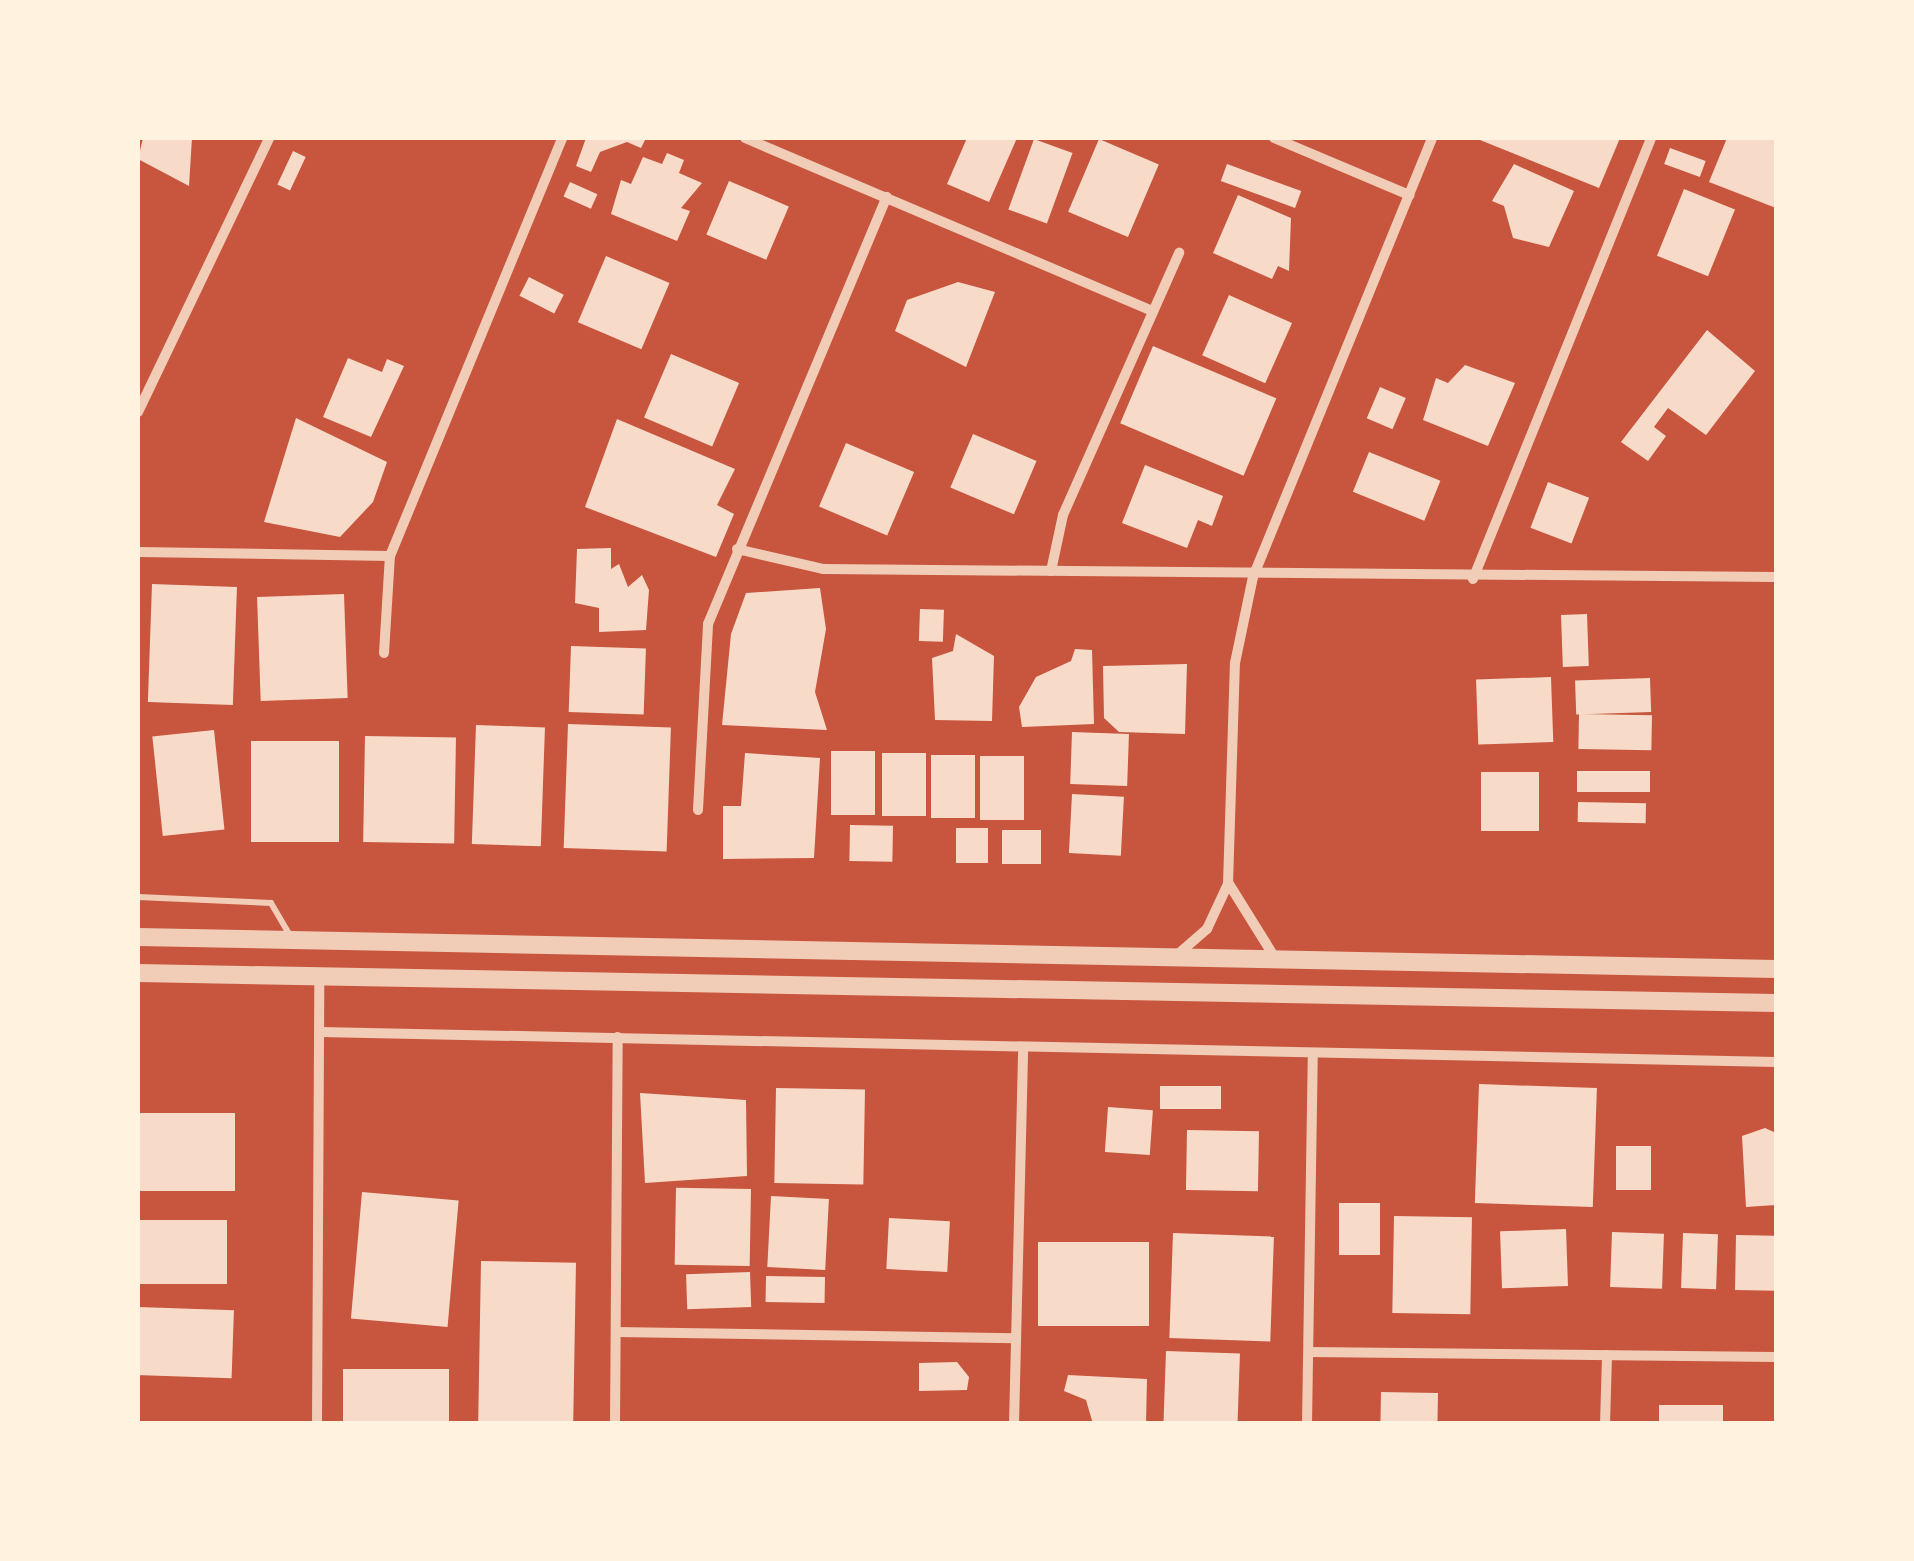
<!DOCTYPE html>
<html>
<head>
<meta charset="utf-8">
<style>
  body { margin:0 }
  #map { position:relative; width:1914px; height:1561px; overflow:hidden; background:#c8553d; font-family:"Titillium Web",sans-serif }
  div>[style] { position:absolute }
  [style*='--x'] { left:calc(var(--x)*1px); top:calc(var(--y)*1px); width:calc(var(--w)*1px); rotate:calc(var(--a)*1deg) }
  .building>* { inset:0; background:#f7dbc8; transform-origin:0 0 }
  .service>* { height:6px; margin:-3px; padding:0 3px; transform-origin:3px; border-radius:3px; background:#f1ccb7 }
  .minor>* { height:10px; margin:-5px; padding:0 5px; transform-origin:5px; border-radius:5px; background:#f1ccb7 }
  .tertiary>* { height:18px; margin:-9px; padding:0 9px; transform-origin:9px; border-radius:9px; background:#f1ccb7 }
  span { translate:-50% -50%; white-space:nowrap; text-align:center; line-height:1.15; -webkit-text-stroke:9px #fff3e0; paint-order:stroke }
  .frame { position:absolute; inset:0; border:140px solid #fff3e0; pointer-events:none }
</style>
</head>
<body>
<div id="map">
  <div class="building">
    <div style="clip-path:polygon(143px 138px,192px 138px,189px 186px,138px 159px)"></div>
    <div style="clip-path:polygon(586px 138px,646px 138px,641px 148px,627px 142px,600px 152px,591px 172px,576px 166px)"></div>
    <div style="clip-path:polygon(967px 138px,1017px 138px,989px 202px,947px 184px)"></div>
    <div style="clip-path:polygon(1475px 138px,1620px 138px,1599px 188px)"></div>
    <div style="clip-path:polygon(1727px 138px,1776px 138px,1776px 208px,1709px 182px)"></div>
    <div style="left:1034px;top:139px;width:41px;height:75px;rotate:20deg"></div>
    <div style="left:1099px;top:139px;width:65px;height:79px;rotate:23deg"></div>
    <div style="left:1670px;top:148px;width:38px;height:17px;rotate:20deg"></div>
    <div style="left:293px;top:151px;width:14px;height:37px;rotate:25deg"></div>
    <div style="clip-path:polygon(667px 153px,684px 160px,679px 173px,702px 183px,681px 208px,690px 211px,677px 241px,611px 214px,621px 180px,631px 184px,643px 157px,662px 164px)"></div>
    <div style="left:1227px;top:164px;width:79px;height:18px;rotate:20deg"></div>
    <div style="clip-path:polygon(1514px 164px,1574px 191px,1549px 247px,1513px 238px,1504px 206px,1492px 201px)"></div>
    <div style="left:729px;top:181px;width:65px;height:58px;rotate:23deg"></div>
    <div style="left:570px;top:182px;width:30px;height:16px;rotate:24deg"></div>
    <div style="left:1684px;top:189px;width:55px;height:72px;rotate:22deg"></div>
    <div style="clip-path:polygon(1238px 195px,1291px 218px,1289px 271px,1278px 266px,1272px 279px,1213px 253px)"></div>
    <div style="left:606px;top:256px;width:69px;height:72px;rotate:23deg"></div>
    <div style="left:529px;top:277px;width:39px;height:21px;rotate:27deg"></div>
    <div style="clip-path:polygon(958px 282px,995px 292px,966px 367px,895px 331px,907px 300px)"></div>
    <div style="left:1229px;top:295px;width:69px;height:66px;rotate:24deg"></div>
    <div style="clip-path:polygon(1707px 330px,1755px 371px,1706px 435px,1668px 408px,1654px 427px,1666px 436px,1648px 461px,1621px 442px)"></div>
    <div style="left:1153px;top:346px;width:134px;height:84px;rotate:23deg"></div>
    <div style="left:671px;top:354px;width:74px;height:69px;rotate:23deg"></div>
    <div style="clip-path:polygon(348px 358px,382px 372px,387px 359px,404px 366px,371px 437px,323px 417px)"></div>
    <div style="clip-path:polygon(1465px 365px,1515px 383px,1488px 446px,1423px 420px,1436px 378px,1448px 383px)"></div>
    <div style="left:1380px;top:387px;width:28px;height:34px;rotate:23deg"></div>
    <div style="clip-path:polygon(296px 418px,387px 462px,373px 502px,340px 537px,264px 522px)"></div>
    <div style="clip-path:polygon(617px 419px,735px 469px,717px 505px,734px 514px,716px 557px,585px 507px)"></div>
    <div style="left:973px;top:434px;width:69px;height:58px;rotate:23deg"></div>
    <div style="left:846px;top:443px;width:74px;height:69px;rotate:23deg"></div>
    <div style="left:1369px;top:452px;width:77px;height:43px;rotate:22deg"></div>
    <div style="clip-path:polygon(1145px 465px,1223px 496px,1212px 526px,1198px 520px,1187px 548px,1122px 523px)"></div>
    <div style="left:1548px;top:482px;width:44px;height:49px;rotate:21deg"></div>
    <div style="clip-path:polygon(611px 548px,611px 569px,619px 564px,628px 587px,642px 575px,649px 590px,646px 630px,599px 632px,599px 608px,575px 603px,577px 549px)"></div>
    <div style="left:152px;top:584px;width:85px;height:118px;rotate:2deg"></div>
    <div style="clip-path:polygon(820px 588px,826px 629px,815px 692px,827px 730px,722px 725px,731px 634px,746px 593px)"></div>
    <div style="left:344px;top:594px;width:104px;height:87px;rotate:88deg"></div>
    <div style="left:920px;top:609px;width:24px;height:32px;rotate:2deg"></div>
    <div style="left:1587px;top:614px;width:52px;height:26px;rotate:88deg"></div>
    <div style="clip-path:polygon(956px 634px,994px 656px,992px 721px,935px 720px,932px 658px,953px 651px)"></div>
    <div style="left:571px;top:646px;width:75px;height:66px;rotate:2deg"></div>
    <div style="clip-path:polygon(1075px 649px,1092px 650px,1094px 724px,1022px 727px,1019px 707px,1036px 677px,1071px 661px)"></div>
    <div style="clip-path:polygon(1187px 664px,1185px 734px,1119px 732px,1104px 718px,1103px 666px)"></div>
    <div style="left:1551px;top:677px;width:65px;height:75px;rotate:88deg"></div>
    <div style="left:1650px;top:678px;width:34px;height:75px;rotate:88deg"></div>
    <div style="left:1579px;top:714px;width:73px;height:35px;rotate:1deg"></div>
    <div style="left:568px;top:724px;width:103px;height:124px;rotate:2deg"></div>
    <div style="left:476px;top:725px;width:69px;height:119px;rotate:2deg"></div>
    <div style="left:214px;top:730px;width:100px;height:62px;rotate:84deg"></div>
    <div style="left:1072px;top:732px;width:57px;height:52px;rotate:2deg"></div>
    <div style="left:365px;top:736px;width:91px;height:106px;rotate:1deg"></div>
    <div style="left:339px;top:741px;width:101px;height:88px;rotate:90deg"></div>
    <div style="left:831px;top:751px;width:44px;height:64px"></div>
    <div style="clip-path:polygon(745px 753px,820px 758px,814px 858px,723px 859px,723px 806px,741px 806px)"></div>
    <div style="left:926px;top:753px;width:63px;height:44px;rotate:90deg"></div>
    <div style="left:931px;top:755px;width:44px;height:63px"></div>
    <div style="left:980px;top:756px;width:44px;height:64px"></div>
    <div style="left:1650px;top:771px;width:21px;height:73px;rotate:90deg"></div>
    <div style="left:1481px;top:772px;width:58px;height:59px"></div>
    <div style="left:1072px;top:794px;width:52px;height:59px;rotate:3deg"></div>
    <div style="left:1578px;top:802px;width:68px;height:20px;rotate:1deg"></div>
    <div style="left:850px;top:825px;width:43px;height:36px;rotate:1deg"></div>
    <div style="left:956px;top:828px;width:32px;height:35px"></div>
    <div style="left:1002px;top:830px;width:39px;height:34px"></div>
    <div style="left:1479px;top:1084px;width:118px;height:119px;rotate:2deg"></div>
    <div style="left:1221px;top:1086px;width:23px;height:61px;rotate:90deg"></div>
    <div style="left:776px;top:1088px;width:89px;height:95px;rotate:1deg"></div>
    <div style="clip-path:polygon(640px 1093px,746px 1100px,747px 1176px,645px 1183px)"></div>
    <div style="left:1108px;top:1107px;width:45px;height:45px;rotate:4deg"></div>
    <div style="left:235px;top:1113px;width:78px;height:97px;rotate:90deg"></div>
    <div style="clip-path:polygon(1765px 1128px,1776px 1133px,1776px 1205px,1746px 1207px,1742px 1136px)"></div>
    <div style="left:1187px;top:1130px;width:72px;height:60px;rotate:1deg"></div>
    <div style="left:1651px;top:1146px;width:44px;height:35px;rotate:90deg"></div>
    <div style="left:751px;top:1189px;width:77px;height:75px;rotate:91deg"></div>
    <div style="left:362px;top:1192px;width:97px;height:127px;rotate:5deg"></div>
    <div style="left:771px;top:1196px;width:58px;height:71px;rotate:3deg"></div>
    <div style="left:1339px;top:1203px;width:41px;height:52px"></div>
    <div style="left:1394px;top:1216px;width:78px;height:97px;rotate:1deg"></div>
    <div style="left:889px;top:1218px;width:61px;height:51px;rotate:3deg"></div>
    <div style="left:227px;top:1220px;width:64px;height:89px;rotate:90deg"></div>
    <div style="left:1566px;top:1229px;width:57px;height:66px;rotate:88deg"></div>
    <div style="left:1612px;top:1232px;width:52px;height:55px;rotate:2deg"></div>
    <div style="left:1173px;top:1233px;width:101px;height:105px;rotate:2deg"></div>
    <div style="left:1683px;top:1233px;width:35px;height:55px;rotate:2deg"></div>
    <div style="left:1736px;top:1235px;width:40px;height:55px;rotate:1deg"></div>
    <div style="left:1038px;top:1242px;width:111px;height:84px"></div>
    <div style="left:481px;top:1261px;width:95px;height:163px;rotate:1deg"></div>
    <div style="left:750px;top:1272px;width:35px;height:64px;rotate:88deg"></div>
    <div style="left:766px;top:1276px;width:59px;height:26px;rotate:1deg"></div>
    <div style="left:138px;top:1307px;width:96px;height:68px;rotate:2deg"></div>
    <div style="left:1166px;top:1351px;width:74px;height:73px;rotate:2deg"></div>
    <div style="clip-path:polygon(957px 1362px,969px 1377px,967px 1390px,919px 1391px,919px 1363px)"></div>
    <div style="left:343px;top:1369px;width:106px;height:55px"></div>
    <div style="clip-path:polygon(1068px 1375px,1147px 1379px,1146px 1424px,1093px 1424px,1086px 1400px,1064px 1391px)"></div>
    <div style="left:1381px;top:1392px;width:57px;height:32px;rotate:1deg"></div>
    <div style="left:1723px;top:1405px;width:19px;height:64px;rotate:90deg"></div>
  </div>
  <div class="service">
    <div style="--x:138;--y:897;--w:133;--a:2.6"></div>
    <div style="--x:271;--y:903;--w:42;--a:59.7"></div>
  </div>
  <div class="minor">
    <div style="--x:745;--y:138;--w:441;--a:23"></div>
    <div style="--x:1274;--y:138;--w:147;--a:22.9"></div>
    <div style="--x:138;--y:412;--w:304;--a:-64.4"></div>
    <div style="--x:737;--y:549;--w:88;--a:13.1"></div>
    <div style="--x:823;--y:569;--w:953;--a:0.48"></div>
    <div style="--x:138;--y:552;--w:252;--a:0.9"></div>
    <div style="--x:1051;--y:571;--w:57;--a:-77.9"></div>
    <div style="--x:1063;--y:515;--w:287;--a:-66.1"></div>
    <div style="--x:1473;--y:579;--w:476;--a:-68"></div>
    <div style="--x:384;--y:653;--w:97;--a:-86.5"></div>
    <div style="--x:390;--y:556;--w:452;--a:-67.6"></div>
    <div style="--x:698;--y:810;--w:186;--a:-86.9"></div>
    <div style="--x:708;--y:624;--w:463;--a:-67.3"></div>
    <div style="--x:1229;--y:884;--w:87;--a:58.1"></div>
    <div style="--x:1177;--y:955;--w:40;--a:-41"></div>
    <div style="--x:1207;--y:929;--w:50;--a:-65"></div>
    <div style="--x:1228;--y:884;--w:221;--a:-88.2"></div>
    <div style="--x:1235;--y:663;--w:88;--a:-78.2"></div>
    <div style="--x:1253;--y:577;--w:474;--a:-67.8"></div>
    <div style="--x:320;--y:1032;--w:1456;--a:1.18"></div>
    <div style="--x:616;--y:1332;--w:399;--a:0.9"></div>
    <div style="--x:1309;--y:1352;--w:467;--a:0.6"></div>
    <div style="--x:317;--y:1424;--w:448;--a:-89.7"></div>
    <div style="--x:615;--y:1424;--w:387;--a:-89.6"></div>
    <div style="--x:1014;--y:1424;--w:376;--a:-88.6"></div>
    <div style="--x:1307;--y:1424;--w:371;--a:-89.1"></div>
    <div style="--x:1605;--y:1424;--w:69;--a:-88.3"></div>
  </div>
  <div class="tertiary">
    <div style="--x:138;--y:937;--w:1638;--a:1.12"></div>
    <div style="--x:138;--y:973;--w:1638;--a:1.05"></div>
  </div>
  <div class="frame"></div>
</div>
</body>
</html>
